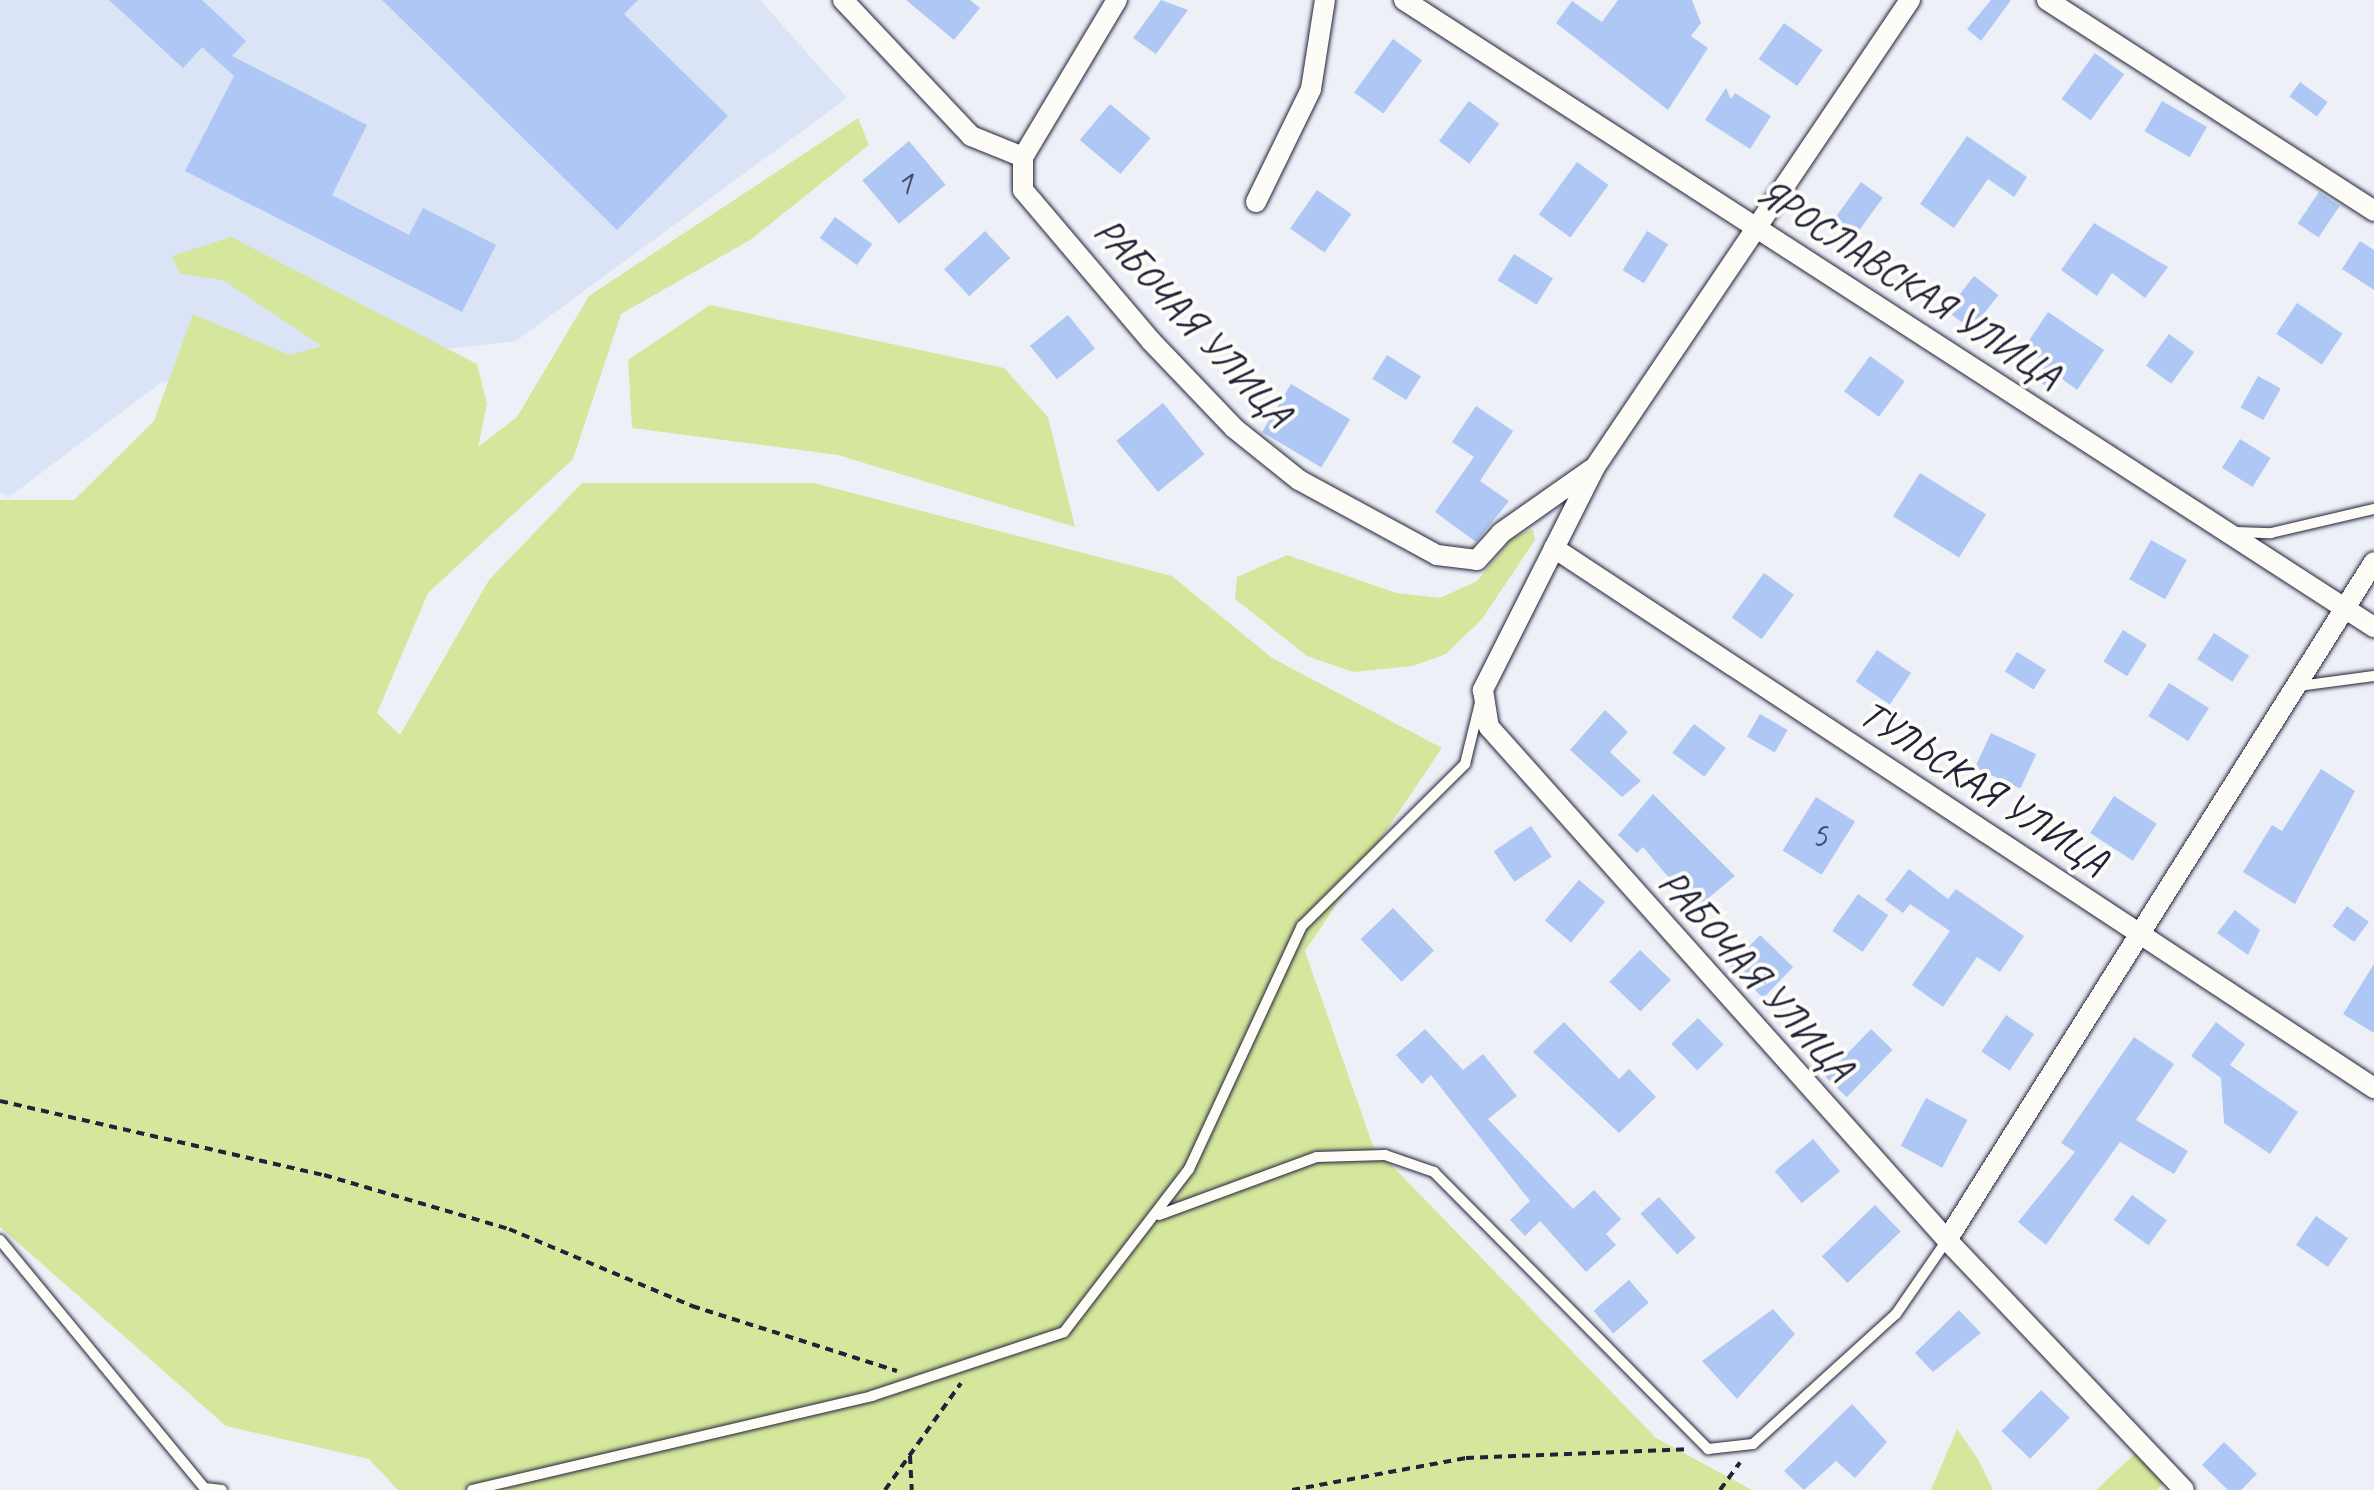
<!DOCTYPE html>
<html>
<head>
<meta charset="utf-8">
<style>
  body { margin:0 }
  #map { position:relative; width:2374px; height:1490px; overflow:hidden; background:#edf1f7; font-family:Caveat,sans-serif }
  div>[style] { position:absolute }
  [style*='--x'] { left:calc(var(--x)*1px); top:calc(var(--y)*1px); width:calc(var(--w)*1px); rotate:calc(var(--a)*1deg) }
  .built>* { inset:0; background:#dae4f6 }
  .green>* { inset:0; background:#d4e79c }
  .building>* { inset:0; background:#aec7f5; transform-origin:0 0 }
  .path>* { height:4px; margin-top:-2px; transform-origin:0; background:repeating-linear-gradient(90deg,#22223b 0 8px,transparent 0 14px) }
  .roads { filter:drop-shadow(0 0 2px #22223b) drop-shadow(0 0 2px #22223b) }
  .service>* { height:10px; margin:-5px; padding:0 5px; transform-origin:5px; border-radius:5px; background:#fdfcf7 }
  .minor>* { height:20px; margin:-10px; padding:0 10px; transform-origin:10px; border-radius:10px; background:#fdfcf7 }
  span { translate:-50% -50%; white-space:nowrap; text-align:center; line-height:1.15; -webkit-text-stroke:8px #fdfcf7; paint-order:stroke }
  .number-label { font-size:36px; color:#454b6a }
  .number-label span { -webkit-text-stroke-width:0 }
  .street-label { font-size:40px; color:#22223b }
</style>
</head>
<body>
<div id="map">
  <div class="built">
    <div style="clip-path:polygon(0 0,760px 0,847px 98px,516px 341px,162px 382px,8px 498px,0 492px)"></div>
  </div>
  <div class="green">
    <div style="clip-path:polygon(858px 118px,869px 145px,750px 240px,621px 314px,573px 459px,428px 593px,377px 713px,400px 735px,489px 580px,582px 483px,814px 483px,1172px 576px,1272px 658px,1442px 748px,1305px 951px,1373px 1146px,1656px 1438px,1752px 1490px,398px 1490px,369px 1459px,226px 1426px,0 1227px,0 500px,74px 500px,154px 421px,193px 314px,290px 355px,322px 346px,223px 280px,180px 274px,172px 256px,231px 237px,477px 364px,487px 404px,478px 447px,517px 417px,589px 296px)"></div>
    <div style="clip-path:polygon(710px 305px,1004px 368px,1048px 417px,1075px 527px,838px 455px,632px 428px,628px 360px)"></div>
    <div style="clip-path:polygon(1533px 529px,1535px 540px,1482px 619px,1446px 654px,1413px 666px,1353px 672px,1307px 656px,1235px 599px,1237px 577px,1287px 555px,1396px 593px,1440px 598px,1477px 581px,1512px 538px)"></div>
    <div style="clip-path:polygon(1957px 1429px,1978px 1459px,1993px 1490px,1931px 1490px)"></div>
    <div style="clip-path:polygon(2143px 1446px,2172px 1472px,2157px 1490px,2096px 1490px)"></div>
  </div>
  <div class="building">
    <div style="clip-path:polygon(109px 0,202px 0,246px 41px,232px 56px,367px 125px,332px 195px,409px 235px,423px 208px,496px 245px,462px 312px,185px 171px,234px 76px,202px 47px,183px 68px)"></div>
    <div style="clip-path:polygon(382px 0,638px 0,624px 14px,728px 116px,617px 230px)"></div>
    <div style="clip-path:polygon(906px 0,970px 0,980px 8px,954px 40px)"></div>
    <div style="clip-path:polygon(1161px 0,1188px 10px,1156px 54px,1133px 38px)"></div>
    <div style="clip-path:polygon(1618px 0,1692px 0,1701px 23px,1691px 36px,1708px 48px,1668px 110px,1556px 23px,1572px 1px,1602px 22px)"></div>
    <div style="clip-path:polygon(1991px 0,2011px 0,1981px 41px,1967px 29px)"></div>
    <div style="left:1784px;top:23px;width:47px;height:44px;rotate:35deg"></div>
    <div style="left:1393px;top:39px;width:36px;height:66px;rotate:36deg"></div>
    <div style="left:2095px;top:53px;width:36px;height:57px;rotate:36deg"></div>
    <div style="left:2300px;top:82px;width:34px;height:18px;rotate:36deg"></div>
    <div style="clip-path:polygon(1726px 88px,1731px 99px,1735px 93px,1771px 116px,1750px 149px,1705px 120px)"></div>
    <div style="left:1469px;top:101px;width:38px;height:50px;rotate:37deg"></div>
    <div style="left:2162px;top:101px;width:52px;height:35px;rotate:30deg"></div>
    <div style="left:1110px;top:104px;width:53px;height:47px;rotate:40deg"></div>
    <div style="clip-path:polygon(1967px 136px,2027px 177px,2014px 197px,1988px 179px,1954px 228px,1920px 204px)"></div>
    <div style="left:909px;top:141px;width:57px;height:61px;rotate:50deg"></div>
    <div style="left:1577px;top:162px;width:39px;height:65px;rotate:36deg"></div>
    <div style="left:1861px;top:182px;width:27px;height:45px;rotate:36deg"></div>
    <div style="left:1317px;top:190px;width:42px;height:47px;rotate:35deg"></div>
    <div style="left:2319px;top:192px;width:25px;height:38px;rotate:34deg"></div>
    <div style="left:835px;top:217px;width:46px;height:26px;rotate:36deg"></div>
    <div style="clip-path:polygon(2094px 223px,2168px 267px,2145px 298px,2112px 273px,2097px 296px,2061px 270px)"></div>
    <div style="left:985px;top:231px;width:37px;height:56px;rotate:47deg"></div>
    <div style="left:1647px;top:231px;width:25px;height:46px;rotate:32deg"></div>
    <div style="clip-path:polygon(2360px 241px,2374px 250px,2374px 290px,2342px 269px)"></div>
    <div style="left:1514px;top:254px;width:46px;height:31px;rotate:32deg"></div>
    <div style="left:1974px;top:276px;width:31px;height:44px;rotate:38deg"></div>
    <div style="left:2297px;top:303px;width:55px;height:37px;rotate:34deg"></div>
    <div style="clip-path:polygon(2048px 312px,2104px 350px,2077px 390px,2061px 378px,2053px 391px,2031px 376px,2041px 360px,2024px 348px)"></div>
    <div style="left:1068px;top:315px;width:43px;height:49px;rotate:51deg"></div>
    <div style="left:2169px;top:334px;width:31px;height:39px;rotate:36deg"></div>
    <div style="left:1387px;top:355px;width:40px;height:28px;rotate:32deg"></div>
    <div style="left:1870px;top:356px;width:43px;height:44px;rotate:36deg"></div>
    <div style="left:2258px;top:376px;width:26px;height:36px;rotate:29deg"></div>
    <div style="left:1291px;top:384px;width:69px;height:56px;rotate:31deg"></div>
    <div style="left:1163px;top:403px;width:66px;height:60px;rotate:51deg"></div>
    <div style="clip-path:polygon(1476px 406px,1513px 431px,1480px 481px,1509px 501px,1476px 542px,1435px 512px,1474px 457px,1452px 442px)"></div>
    <div style="left:2240px;top:439px;width:36px;height:34px;rotate:32deg"></div>
    <div style="left:1920px;top:473px;width:78px;height:51px;rotate:32deg"></div>
    <div style="left:2151px;top:540px;width:41px;height:45px;rotate:29deg"></div>
    <div style="left:1764px;top:573px;width:37px;height:55px;rotate:36deg"></div>
    <div style="left:2123px;top:630px;width:28px;height:37px;rotate:32deg"></div>
    <div style="left:2214px;top:633px;width:42px;height:31px;rotate:33deg"></div>
    <div style="left:1877px;top:650px;width:41px;height:38px;rotate:34deg"></div>
    <div style="left:2017px;top:652px;width:34px;height:23px;rotate:32deg"></div>
    <div style="left:2169px;top:683px;width:47px;height:39px;rotate:32deg"></div>
    <div style="clip-path:polygon(1605px 710px,1628px 732px,1610px 752px,1641px 781px,1622px 797px,1570px 750px)"></div>
    <div style="left:1760px;top:714px;width:32px;height:26px;rotate:30deg"></div>
    <div style="left:1694px;top:724px;width:40px;height:36px;rotate:37deg"></div>
    <div style="left:1991px;top:733px;width:50px;height:38px;rotate:25deg"></div>
    <div style="clip-path:polygon(2321px 769px,2355px 791px,2295px 904px,2243px 872px,2272px 825px,2282px 831px)"></div>
    <div style="clip-path:polygon(1653px 794px,1735px 876px,1695px 909px,1643px 847px,1637px 853px,1618px 835px)"></div>
    <div style="left:2114px;top:796px;width:51px;height:44px;rotate:33deg"></div>
    <div style="left:1816px;top:797px;width:46px;height:63px;rotate:32deg"></div>
    <div style="left:1531px;top:826px;width:37px;height:45px;rotate:56deg"></div>
    <div style="clip-path:polygon(1909px 869px,1948px 899px,1956px 889px,2024px 936px,2000px 972px,1977px 957px,1943px 1007px,1912px 985px,1950px 931px,1910px 904px,1903px 913px,1885px 900px)"></div>
    <div style="left:1579px;top:880px;width:34px;height:53px;rotate:40deg"></div>
    <div style="left:1858px;top:894px;width:37px;height:45px;rotate:35deg"></div>
    <div style="left:2347px;top:906px;width:27px;height:25px;rotate:36deg"></div>
    <div style="left:1393px;top:908px;width:59px;height:45px;rotate:46deg"></div>
    <div style="clip-path:polygon(2235px 910px,2260px 930px,2248px 955px,2217px 933px)"></div>
    <div style="left:1760px;top:935px;width:46px;height:43px;rotate:44deg"></div>
    <div style="left:1640px;top:950px;width:43px;height:44px;rotate:44deg"></div>
    <div style="clip-path:polygon(2374px 964px,2374px 1033px,2343px 1014px)"></div>
    <div style="left:2006px;top:1015px;width:34px;height:44px;rotate:34deg"></div>
    <div style="left:1698px;top:1018px;width:37px;height:37px;rotate:46deg"></div>
    <div style="clip-path:polygon(1564px 1022px,1619px 1079px,1629px 1069px,1656px 1097px,1619px 1133px,1533px 1052px)"></div>
    <div style="clip-path:polygon(2216px 1022px,2245px 1044px,2230px 1065px,2298px 1112px,2270px 1154px,2224px 1123px,2221px 1078px,2191px 1056px)"></div>
    <div style="clip-path:polygon(1425px 1029px,1463px 1070px,1483px 1054px,1517px 1096px,1488px 1119px,1573px 1209px,1594px 1190px,1621px 1219px,1606px 1234px,1616px 1245px,1586px 1272px,1540px 1221px,1525px 1236px,1510px 1220px,1530px 1201px,1431px 1075px,1422px 1084px,1396px 1055px)"></div>
    <div style="left:1871px;top:1029px;width:30px;height:66px;rotate:44deg"></div>
    <div style="clip-path:polygon(2134px 1037px,2174px 1064px,2136px 1120px,2188px 1151px,2174px 1174px,2120px 1142px,2046px 1245px,2018px 1222px,2075px 1152px,2061px 1143px)"></div>
    <div style="left:1926px;top:1098px;width:47px;height:54px;rotate:28deg"></div>
    <div style="left:1813px;top:1139px;width:42px;height:50px;rotate:50deg"></div>
    <div style="left:2132px;top:1195px;width:43px;height:31px;rotate:36deg"></div>
    <div style="left:1659px;top:1197px;width:55px;height:25px;rotate:48deg"></div>
    <div style="left:1875px;top:1205px;width:37px;height:74px;rotate:46deg"></div>
    <div style="left:2316px;top:1216px;width:39px;height:35px;rotate:35deg"></div>
    <div style="left:1629px;top:1280px;width:30px;height:47px;rotate:49deg"></div>
    <div style="clip-path:polygon(1773px 1309px,1795px 1334px,1737px 1399px,1702px 1361px)"></div>
    <div style="clip-path:polygon(1959px 1310px,1981px 1333px,1933px 1372px,1915px 1353px)"></div>
    <div style="left:2041px;top:1390px;width:40px;height:57px;rotate:44deg"></div>
    <div style="clip-path:polygon(1852px 1404px,1887px 1442px,1855px 1478px,1836px 1461px,1804px 1490px,1784px 1471px)"></div>
    <div style="clip-path:polygon(2224px 1442px,2257px 1474px,2241px 1490px,2228px 1490px,2202px 1465px)"></div>
  </div>
  <div class="path">
    <div style="--x:0;--y:1101;--w:332;--a:12.9"></div>
    <div style="--x:324;--y:1175;--w:193;--a:16.3"></div>
    <div style="--x:509;--y:1229;--w:199;--a:22.8"></div>
    <div style="--x:692;--y:1306;--w:215;--a:17.6"></div>
    <div style="--x:910;--y:1456;--w:34;--a:87"></div>
    <div style="--x:885;--y:1490;--w:131;--a:-54.6"></div>
    <div style="--x:1292;--y:1490;--w:177;--a:-10.4"></div>
    <div style="--x:1466;--y:1458;--w:221;--a:-2.3"></div>
    <div style="--x:1720;--y:1490;--w:34;--a:-54"></div>
  </div>
  <div class="roads">
    <div class="service">
      <div style="--x:2236;--y:532;--w:35;--a:2"></div>
      <div style="--x:2271;--y:533;--w:106;--a:-13.1"></div>
      <div style="--x:2299;--y:686;--w:76;--a:-7.6"></div>
      <div style="--x:1159;--y:1215;--w:168;--a:-20.2"></div>
      <div style="--x:1317;--y:1157;--w:68;--a:-1.7"></div>
      <div style="--x:1385;--y:1155;--w:52;--a:19.1"></div>
      <div style="--x:1434;--y:1172;--w:390;--a:45.3"></div>
      <div style="--x:1708;--y:1449;--w:45;--a:-6.3"></div>
      <div style="--x:1753;--y:1444;--w:193;--a:-42.3"></div>
      <div style="--x:1896;--y:1314;--w:90;--a:-55.4"></div>
      <div style="--x:0;--y:1240;--w:324;--a:50.5"></div>
      <div style="--x:205;--y:1488;--w:17;--a:7"></div>
      <div style="--x:472;--y:1490;--w:411;--a:-13.2"></div>
      <div style="--x:872;--y:1396;--w:202;--a:-18.4"></div>
      <div style="--x:1064;--y:1332;--w:205;--a:-52.5"></div>
      <div style="--x:1189;--y:1169;--w:268;--a:-65.1"></div>
      <div style="--x:1302;--y:926;--w:230;--a:-44.8"></div>
      <div style="--x:1465;--y:764;--w:63;--a:-76.2"></div>
    </div>
    <div class="minor">
      <div style="--x:843;--y:0;--w:187;--a:46.7"></div>
      <div style="--x:971;--y:136;--w:56;--a:22"></div>
      <div style="--x:1023;--y:157;--w:33;--a:90"></div>
      <div style="--x:1023;--y:190;--w:198;--a:49.7"></div>
      <div style="--x:1151;--y:341;--w:120;--a:46.3"></div>
      <div style="--x:1234;--y:428;--w:83;--a:38.7"></div>
      <div style="--x:1299;--y:480;--w:157;--a:28.5"></div>
      <div style="--x:1437;--y:555;--w:40;--a:7.1"></div>
      <div style="--x:1477;--y:560;--w:36;--a:-48"></div>
      <div style="--x:1501;--y:533;--w:111;--a:-35.1"></div>
      <div style="--x:1404;--y:0;--w:1155;--a:32.88"></div>
      <div style="--x:1910;--y:0;--w:563;--a:124"></div>
      <div style="--x:1595;--y:467;--w:250;--a:116.7"></div>
      <div style="--x:1483;--y:690;--w:37;--a:81"></div>
      <div style="--x:1489;--y:727;--w:688;--a:48.24"></div>
      <div style="--x:1947;--y:1240;--w:344;--a:46.5"></div>
      <div style="--x:2047;--y:0;--w:389;--a:32.8"></div>
      <div style="--x:1023;--y:157;--w:183;--a:-59.1"></div>
      <div style="--x:1256;--y:202;--w:126;--a:-64"></div>
      <div style="--x:1311;--y:89;--w:90;--a:-81.1"></div>
      <div style="--x:1554;--y:548;--w:982;--a:33.37"></div>
      <div style="--x:1947;--y:1240;--w:801;--a:-57.8"></div>
    </div>
  </div>
  <div class="number-label">
    <span style="left:904px;top:183px">1</span>
    <span style="left:1819px;top:836px">5</span>
  </div>
  <div class="street-label">
    <span style="left:1909px;top:283px;rotate:33deg">ЯРОСЛАВСКАЯ УЛИЦА</span>
    <span style="left:1193px;top:322px;rotate:47deg">РАБОЧАЯ УЛИЦА</span>
    <span style="left:1984px;top:787px;rotate:33deg">ТУЛЬСКАЯ УЛИЦА</span>
    <span style="left:1756px;top:975px;rotate:48deg">РАБОЧАЯ УЛИЦА</span>
  </div>
</div>
</body>
</html>
